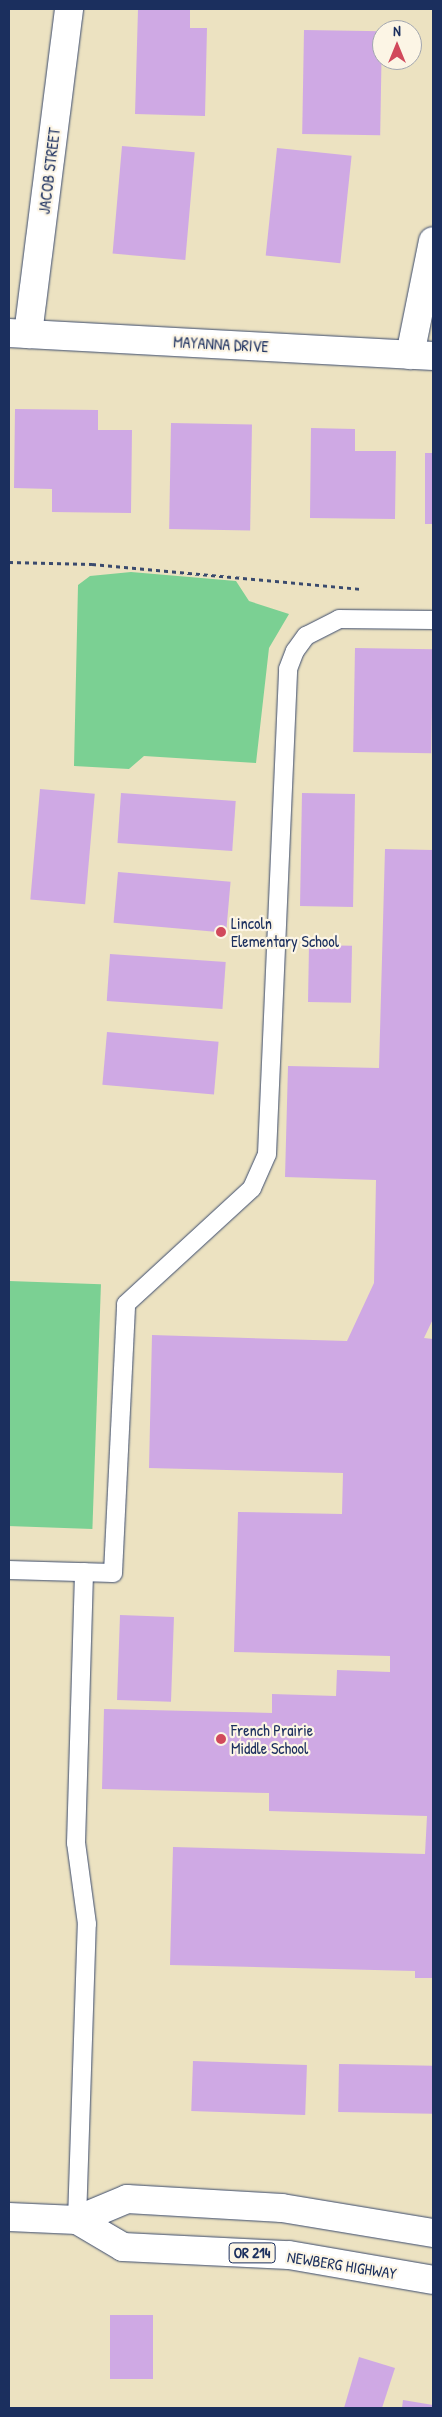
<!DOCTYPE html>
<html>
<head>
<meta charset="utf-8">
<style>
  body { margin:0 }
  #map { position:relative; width:442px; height:2417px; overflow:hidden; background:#ece2c1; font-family:"Patrick Hand",sans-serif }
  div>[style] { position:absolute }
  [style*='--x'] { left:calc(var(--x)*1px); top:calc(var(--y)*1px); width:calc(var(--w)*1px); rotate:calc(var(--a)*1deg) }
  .green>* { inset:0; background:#7bd093; transform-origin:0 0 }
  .building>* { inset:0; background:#cfa9e4; transform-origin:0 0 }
  .path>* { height:3px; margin-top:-1.5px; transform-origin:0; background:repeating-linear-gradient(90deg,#3a4a6d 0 4px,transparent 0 8px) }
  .roads { filter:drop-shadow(0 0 1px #3a4a6d) drop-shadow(0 0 1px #3a4a6d) }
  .service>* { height:18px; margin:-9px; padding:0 9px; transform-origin:9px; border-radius:9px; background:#fff }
  .minor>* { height:28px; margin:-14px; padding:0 14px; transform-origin:14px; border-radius:14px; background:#fff }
  .primary>* { height:28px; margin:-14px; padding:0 14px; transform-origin:14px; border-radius:14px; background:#fff }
  .dots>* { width:14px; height:14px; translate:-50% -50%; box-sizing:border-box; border:2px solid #fcf5e5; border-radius:50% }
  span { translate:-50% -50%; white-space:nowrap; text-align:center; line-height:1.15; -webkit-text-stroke:4.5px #fcf5e5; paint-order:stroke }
  .shield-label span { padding:1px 4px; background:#fcf5e5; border:1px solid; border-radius:4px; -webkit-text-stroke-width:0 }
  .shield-label { font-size:15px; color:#1b2f5e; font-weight:700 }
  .street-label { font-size:16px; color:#1b2f5e }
  .poi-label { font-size:16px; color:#1b2f5e }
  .left { translate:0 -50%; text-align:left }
  .frame { position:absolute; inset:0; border:10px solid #1b2f5e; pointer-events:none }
  .north { position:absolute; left:372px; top:20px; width:50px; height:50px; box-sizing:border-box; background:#fcf5e5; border:1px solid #a2a6af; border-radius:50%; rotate:0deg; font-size:14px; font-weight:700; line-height:20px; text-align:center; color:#1b2f5e }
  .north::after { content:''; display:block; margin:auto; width:18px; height:22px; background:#d1495b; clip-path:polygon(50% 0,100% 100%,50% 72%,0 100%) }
</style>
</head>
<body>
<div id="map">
  <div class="green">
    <div style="clip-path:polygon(131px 572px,236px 581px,249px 601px,289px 614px,269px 648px,256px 763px,144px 756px,129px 769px,74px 766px,78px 585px,90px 576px)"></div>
    <div style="left:9px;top:1281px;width:92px;height:245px;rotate:2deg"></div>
  </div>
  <div class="building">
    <div style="clip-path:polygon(138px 9px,190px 9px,190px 28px,207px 28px,205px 116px,135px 114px)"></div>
    <div style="left:304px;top:30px;width:78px;height:104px;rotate:1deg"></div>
    <div style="left:122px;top:146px;width:73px;height:108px;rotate:5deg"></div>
    <div style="left:277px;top:148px;width:75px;height:108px;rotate:6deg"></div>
    <div style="clip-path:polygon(15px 409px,98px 410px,98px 430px,132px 430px,131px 513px,52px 512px,52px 489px,14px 488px)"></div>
    <div style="left:171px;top:423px;width:81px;height:106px;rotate:1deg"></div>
    <div style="clip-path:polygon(311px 428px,355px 429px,355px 451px,396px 451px,395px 519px,310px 518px)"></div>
    <div style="left:425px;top:453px;width:8px;height:71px"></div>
    <div style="left:355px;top:648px;width:78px;height:104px;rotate:1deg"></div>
    <div style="left:40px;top:789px;width:55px;height:111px;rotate:5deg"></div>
    <div style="left:121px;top:793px;width:115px;height:50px;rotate:4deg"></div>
    <div style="left:302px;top:793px;width:53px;height:113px;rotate:1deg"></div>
    <div style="clip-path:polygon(385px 849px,433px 850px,433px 1319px,424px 1338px,433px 1339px,433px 1978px,415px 1978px,415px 1971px,170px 1965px,173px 1847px,425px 1854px,427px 1816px,269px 1811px,269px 1793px,102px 1789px,104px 1709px,272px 1713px,272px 1694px,336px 1696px,337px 1670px,390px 1672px,390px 1656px,234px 1652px,238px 1512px,342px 1514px,343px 1473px,149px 1468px,152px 1335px,347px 1341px,374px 1283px,376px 1180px,285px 1177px,288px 1066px,379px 1068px)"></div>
    <div style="left:118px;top:872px;width:113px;height:51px;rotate:5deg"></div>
    <div style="left:309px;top:945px;width:43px;height:57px;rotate:1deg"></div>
    <div style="left:110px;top:954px;width:116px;height:47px;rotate:4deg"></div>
    <div style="left:107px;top:1032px;width:112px;height:53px;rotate:5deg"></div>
    <div style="left:120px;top:1615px;width:54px;height:85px;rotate:2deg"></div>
    <div style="left:193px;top:2061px;width:114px;height:50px;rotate:2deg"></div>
    <div style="left:339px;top:2064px;width:94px;height:48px;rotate:1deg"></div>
    <div style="left:110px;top:2315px;width:43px;height:64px"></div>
    <div style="clip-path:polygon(359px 2357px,395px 2368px,382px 2408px,344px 2408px)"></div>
    <div style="clip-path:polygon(403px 2400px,433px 2405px,433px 2408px,402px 2408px)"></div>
  </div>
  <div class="path">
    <div style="--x:9;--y:562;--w:83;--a:1.4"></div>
    <div style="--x:92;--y:564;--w:272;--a:5.3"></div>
  </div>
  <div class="roads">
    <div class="service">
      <div style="--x:9;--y:1570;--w:104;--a:1.7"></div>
      <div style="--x:113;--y:1573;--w:269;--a:-87.2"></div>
      <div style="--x:126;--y:1304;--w:171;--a:-42.6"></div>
      <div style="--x:252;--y:1188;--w:37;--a:-66"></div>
      <div style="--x:267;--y:1154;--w:485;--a:-87.5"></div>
      <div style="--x:288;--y:669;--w:19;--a:-69"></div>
      <div style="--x:295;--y:651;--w:19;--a:-54"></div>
      <div style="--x:306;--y:636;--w:37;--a:-27"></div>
      <div style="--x:339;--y:619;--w:94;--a:0.6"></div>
      <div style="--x:77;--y:2220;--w:296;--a:-88.1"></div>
      <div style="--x:87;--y:1924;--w:82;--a:-97.7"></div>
      <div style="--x:76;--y:1843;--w:271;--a:-88.3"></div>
    </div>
    <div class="minor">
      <div style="--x:9;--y:333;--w:425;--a:3.1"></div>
      <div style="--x:28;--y:334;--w:328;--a:-82.8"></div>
      <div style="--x:410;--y:355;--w:116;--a:-78.6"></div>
    </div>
    <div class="primary">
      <div style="--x:9;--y:2217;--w:68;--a:2.5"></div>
      <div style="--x:77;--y:2220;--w:54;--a:-22.8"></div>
      <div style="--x:127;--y:2199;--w:155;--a:3.3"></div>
      <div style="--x:282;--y:2208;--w:153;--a:9.4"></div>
      <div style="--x:77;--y:2220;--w:53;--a:30.4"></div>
      <div style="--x:123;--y:2247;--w:166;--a:2.8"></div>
      <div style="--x:289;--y:2255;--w:146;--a:9.8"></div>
    </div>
  </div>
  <div class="dots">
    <div style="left:221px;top:932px;background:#d1495b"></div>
    <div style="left:221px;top:1739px;background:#d1495b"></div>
  </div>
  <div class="shield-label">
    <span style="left:252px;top:2253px">OR 214</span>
  </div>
  <div class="street-label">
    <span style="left:49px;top:171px;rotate:-83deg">JACOB STREET</span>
    <span style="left:221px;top:344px;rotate:3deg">MAYANNA DRIVE</span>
    <span style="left:342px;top:2265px;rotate:9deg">NEWBERG HIGHWAY</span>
  </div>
  <div class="poi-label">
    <span class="left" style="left:231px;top:932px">Lincoln<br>Elementary School</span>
    <span class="left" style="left:231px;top:1739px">French Prairie<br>Middle School</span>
  </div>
  <div class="frame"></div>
  <div class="north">N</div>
</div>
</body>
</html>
